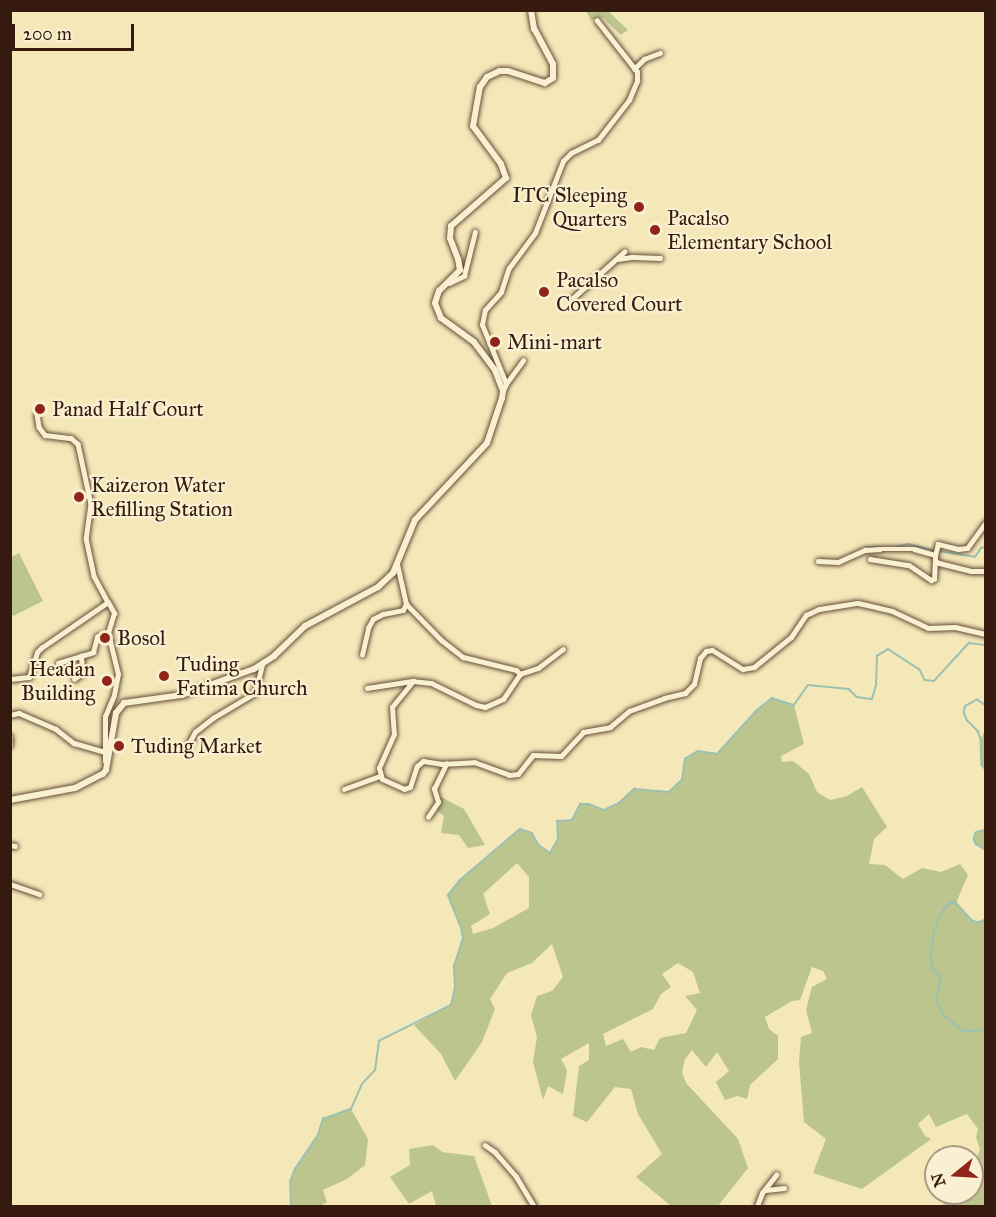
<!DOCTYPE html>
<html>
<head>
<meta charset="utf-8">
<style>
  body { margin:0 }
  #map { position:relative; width:996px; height:1217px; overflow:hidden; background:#f4e8b8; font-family:"IM FELL Great Primer",serif }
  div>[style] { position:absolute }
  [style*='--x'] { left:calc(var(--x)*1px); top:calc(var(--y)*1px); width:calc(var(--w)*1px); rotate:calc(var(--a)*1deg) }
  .green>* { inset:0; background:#bcc58e }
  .stream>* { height:1.5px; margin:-0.75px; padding:0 0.75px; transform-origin:0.75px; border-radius:0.75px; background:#9cc0b1 }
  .roads { filter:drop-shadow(0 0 2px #664e3a) drop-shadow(0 0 2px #664e3a) }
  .minor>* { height:4.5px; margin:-2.25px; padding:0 2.25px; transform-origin:2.25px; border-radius:2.25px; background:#f8f0d1 }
  .tertiary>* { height:5px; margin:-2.5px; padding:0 2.5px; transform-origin:2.5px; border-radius:2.5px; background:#f8f0d1 }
  .secondary>* { height:6px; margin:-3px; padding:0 3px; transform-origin:3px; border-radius:3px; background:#f8f0d1 }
  .dots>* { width:16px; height:16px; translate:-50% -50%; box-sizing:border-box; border:3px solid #f8f0d1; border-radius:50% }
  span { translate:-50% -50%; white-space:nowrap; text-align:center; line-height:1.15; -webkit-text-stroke:4.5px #f8f0d1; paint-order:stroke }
  .poi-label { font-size:21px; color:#361a10 }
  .right { translate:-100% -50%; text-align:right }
  .left { translate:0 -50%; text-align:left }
  .frame { position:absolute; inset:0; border:12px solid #361a10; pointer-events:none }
  .north { position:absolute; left:924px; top:1145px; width:60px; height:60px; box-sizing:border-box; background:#f8f0d1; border:2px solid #aa9a84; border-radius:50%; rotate:252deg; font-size:16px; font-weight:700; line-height:24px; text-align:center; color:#361a10 }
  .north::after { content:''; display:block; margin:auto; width:21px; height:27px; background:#8f2418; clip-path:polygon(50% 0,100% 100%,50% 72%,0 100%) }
  .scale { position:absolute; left:12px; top:24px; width:122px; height:27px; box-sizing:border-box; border:3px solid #361a10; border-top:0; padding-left:8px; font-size:18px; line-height:21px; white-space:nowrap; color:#361a10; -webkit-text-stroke:4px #f8f0d1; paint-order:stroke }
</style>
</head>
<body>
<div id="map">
  <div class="green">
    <div style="clip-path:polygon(586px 11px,608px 11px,628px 30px,621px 35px,603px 18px,591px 20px)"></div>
    <div style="clip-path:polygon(19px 553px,43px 601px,13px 616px,10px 611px,11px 557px)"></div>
    <div style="clip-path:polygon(evenodd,772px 698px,794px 705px,804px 744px,781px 756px,782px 762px,793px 761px,809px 774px,817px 792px,830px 800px,847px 796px,862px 787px,887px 827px,874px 839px,869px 864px,885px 865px,903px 879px,922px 868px,941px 872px,960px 864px,968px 875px,956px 903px,972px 921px,978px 923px,985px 920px,985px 1206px,943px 1206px,946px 1193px,972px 1193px,972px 1157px,960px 1157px,962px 1152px,978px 1156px,980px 1149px,976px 1137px,978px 1129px,967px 1114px,936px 1127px,929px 1114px,918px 1124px,925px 1136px,931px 1139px,862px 1189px,813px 1173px,826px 1139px,804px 1122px,799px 1062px,801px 1037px,812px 1033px,806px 1010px,812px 987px,827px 979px,823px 971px,812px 967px,800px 1000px,792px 1001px,765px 1017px,769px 1029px,778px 1036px,778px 1059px,750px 1085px,747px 1099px,737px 1096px,725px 1100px,716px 1082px,729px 1071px,717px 1052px,706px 1067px,692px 1050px,685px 1059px,682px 1072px,686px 1083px,738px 1139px,748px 1168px,718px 1206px,671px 1206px,636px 1177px,662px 1154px,638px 1114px,631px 1089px,615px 1087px,587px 1122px,573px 1116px,579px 1066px,589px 1060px,589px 1043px,561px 1059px,567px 1070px,563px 1094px,548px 1086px,543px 1100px,533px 1062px,537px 1037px,531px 1015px,537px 996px,552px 991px,563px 977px,552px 944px,532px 963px,507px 973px,490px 999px,495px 1009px,482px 1042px,455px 1081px,441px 1054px,414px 1025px,451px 1005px,455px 988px,454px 966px,463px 938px,461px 928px,448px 895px,460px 880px,520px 829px,532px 833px,539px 845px,550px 853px,558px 839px,557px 821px,572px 820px,580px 804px,589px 804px,604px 810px,619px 803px,634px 789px,669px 792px,682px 780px,685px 759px,698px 751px,717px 753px,756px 711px,772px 698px,517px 863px,529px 877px,529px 908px,493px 928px,473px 934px,471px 926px,490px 914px,483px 894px,517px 863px,772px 698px,678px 963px,693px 972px,700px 993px,685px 996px,697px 1010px,686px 1033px,660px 1038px,654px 1050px,641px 1047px,631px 1052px,623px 1039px,606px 1046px,603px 1034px,653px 1009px,661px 994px,671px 987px,662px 974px,678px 963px)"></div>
    <div style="clip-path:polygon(985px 730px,985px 770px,982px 765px,980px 755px,981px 739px)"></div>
    <div style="clip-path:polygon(441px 797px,464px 809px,485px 845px,468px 848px,459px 835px,441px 833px,444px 816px,435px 809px)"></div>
    <div style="clip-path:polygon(985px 830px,986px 830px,985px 850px,976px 844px,974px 839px,976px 833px)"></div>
    <div style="clip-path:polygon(351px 1109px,368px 1139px,365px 1165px,347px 1179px,323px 1190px,327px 1202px,320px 1206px,291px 1206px,290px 1182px,295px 1169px,318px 1135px,323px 1119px)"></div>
    <div style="clip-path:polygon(433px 1145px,442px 1152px,474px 1156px,492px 1206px,436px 1206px,432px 1191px,409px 1204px,390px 1177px,410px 1165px,409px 1149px)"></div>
  </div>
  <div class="stream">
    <div style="--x:866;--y:547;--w:16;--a:0"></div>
    <div style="--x:895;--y:547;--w:13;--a:-13"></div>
    <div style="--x:908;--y:544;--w:27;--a:13"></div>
    <div style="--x:939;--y:551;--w:36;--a:9"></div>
    <div style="--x:975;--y:557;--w:11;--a:-56"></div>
    <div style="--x:981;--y:548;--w:5;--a:-11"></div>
    <div style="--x:986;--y:706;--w:11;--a:-146"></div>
    <div style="--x:977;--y:700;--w:13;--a:151"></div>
    <div style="--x:966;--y:706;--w:6;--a:108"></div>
    <div style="--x:964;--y:712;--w:9;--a:69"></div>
    <div style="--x:967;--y:720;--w:16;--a:45"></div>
    <div style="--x:978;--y:731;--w:9;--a:69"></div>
    <div style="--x:981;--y:739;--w:26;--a:88"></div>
    <div style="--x:982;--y:765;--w:6;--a:51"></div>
    <div style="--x:986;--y:830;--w:10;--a:163"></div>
    <div style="--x:976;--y:833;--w:6;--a:108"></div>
    <div style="--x:974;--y:839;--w:5;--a:68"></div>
    <div style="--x:976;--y:844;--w:12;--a:31"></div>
    <div style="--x:986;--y:920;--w:9;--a:159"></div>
    <div style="--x:978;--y:923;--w:6;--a:-162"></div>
    <div style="--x:972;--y:921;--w:24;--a:-132"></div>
    <div style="--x:956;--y:903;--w:5;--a:180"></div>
    <div style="--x:951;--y:903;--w:10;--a:135"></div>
    <div style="--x:944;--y:910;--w:21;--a:115"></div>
    <div style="--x:935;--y:929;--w:26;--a:99"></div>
    <div style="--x:931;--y:955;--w:15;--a:82"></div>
    <div style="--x:933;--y:970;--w:10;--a:37"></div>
    <div style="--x:941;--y:976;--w:24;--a:99"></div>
    <div style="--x:937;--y:1000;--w:15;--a:67"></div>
    <div style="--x:943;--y:1014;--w:26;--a:40"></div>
    <div style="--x:963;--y:1031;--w:23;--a:-2"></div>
    <div style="--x:291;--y:1206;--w:24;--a:-92"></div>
    <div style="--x:290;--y:1182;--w:14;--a:-69"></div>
    <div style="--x:295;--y:1169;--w:41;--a:-55.9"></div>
    <div style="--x:318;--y:1135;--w:17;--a:-73"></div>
    <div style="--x:323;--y:1119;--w:30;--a:-20"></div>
    <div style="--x:351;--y:1109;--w:27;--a:-66"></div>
    <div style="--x:362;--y:1084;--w:19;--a:-47"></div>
    <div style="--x:375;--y:1070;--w:29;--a:-82"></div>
    <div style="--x:379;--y:1041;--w:80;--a:-26.6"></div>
    <div style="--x:451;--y:1005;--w:17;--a:-77"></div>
    <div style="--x:455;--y:988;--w:22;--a:-93"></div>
    <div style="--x:454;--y:966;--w:29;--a:-72"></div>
    <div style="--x:463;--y:938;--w:10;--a:-101"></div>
    <div style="--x:461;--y:928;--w:35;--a:-112"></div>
    <div style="--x:448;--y:895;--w:19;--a:-51"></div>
    <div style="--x:460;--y:880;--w:79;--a:-40.4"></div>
    <div style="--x:520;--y:829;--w:13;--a:18"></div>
    <div style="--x:532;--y:833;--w:14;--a:60"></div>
    <div style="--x:539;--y:845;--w:14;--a:36"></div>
    <div style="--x:550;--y:853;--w:16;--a:-60"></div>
    <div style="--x:558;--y:839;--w:18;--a:-93"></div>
    <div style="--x:557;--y:821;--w:15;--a:-4"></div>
    <div style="--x:572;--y:820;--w:18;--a:-63"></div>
    <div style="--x:580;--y:804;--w:9;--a:0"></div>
    <div style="--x:589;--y:804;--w:16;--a:22"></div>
    <div style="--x:604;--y:810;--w:17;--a:-25"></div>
    <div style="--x:619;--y:803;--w:21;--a:-43"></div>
    <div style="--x:634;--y:789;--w:35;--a:5"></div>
    <div style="--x:669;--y:792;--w:18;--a:-43"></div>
    <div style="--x:682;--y:780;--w:21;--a:-82"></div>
    <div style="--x:685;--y:759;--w:15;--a:-32"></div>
    <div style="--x:698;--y:751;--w:19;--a:9"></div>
    <div style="--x:717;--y:754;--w:58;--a:-47.8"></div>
    <div style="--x:756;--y:711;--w:21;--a:-39"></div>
    <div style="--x:772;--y:698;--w:23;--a:18"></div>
    <div style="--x:794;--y:705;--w:24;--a:-55"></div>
    <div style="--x:808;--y:685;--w:41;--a:5.6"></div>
    <div style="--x:849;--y:689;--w:11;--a:45"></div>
    <div style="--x:857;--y:697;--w:15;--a:8"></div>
    <div style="--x:872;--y:699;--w:15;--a:-74"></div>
    <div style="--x:876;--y:685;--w:29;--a:-88"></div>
    <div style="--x:877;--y:656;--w:13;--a:-32"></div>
    <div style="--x:888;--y:649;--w:38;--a:33"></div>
    <div style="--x:920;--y:670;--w:11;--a:63"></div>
    <div style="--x:925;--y:680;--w:9;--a:6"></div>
    <div style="--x:934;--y:681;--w:52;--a:-47.4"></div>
    <div style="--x:969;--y:643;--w:17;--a:7"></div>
  </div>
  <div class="roads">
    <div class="minor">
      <div style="--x:634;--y:69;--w:14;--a:-45"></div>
      <div style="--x:644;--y:59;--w:17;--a:-21"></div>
      <div style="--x:618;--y:259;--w:15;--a:-8"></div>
      <div style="--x:633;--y:257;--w:27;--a:2"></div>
      <div style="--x:449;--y:283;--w:17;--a:-25"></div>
      <div style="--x:464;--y:276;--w:45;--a:-76"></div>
      <div style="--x:573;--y:298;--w:69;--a:-42"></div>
      <div style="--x:506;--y:384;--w:29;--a:-54"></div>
      <div style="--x:503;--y:391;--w:8;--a:-67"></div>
      <div style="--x:506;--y:384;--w:64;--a:-112.1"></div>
      <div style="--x:482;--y:325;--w:15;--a:-79"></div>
      <div style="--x:485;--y:310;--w:24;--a:-48"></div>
      <div style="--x:501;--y:292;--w:25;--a:-72"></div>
      <div style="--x:509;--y:268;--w:44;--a:-53.4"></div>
      <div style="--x:535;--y:233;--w:77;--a:-68.7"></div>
      <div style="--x:563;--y:161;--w:11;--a:-45"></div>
      <div style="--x:571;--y:153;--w:30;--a:-26"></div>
      <div style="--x:598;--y:140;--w:51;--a:-52.2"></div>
      <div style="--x:629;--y:100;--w:21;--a:-67"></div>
      <div style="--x:637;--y:81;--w:9;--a:-90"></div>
      <div style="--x:637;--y:72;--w:65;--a:-128.1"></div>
      <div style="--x:37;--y:414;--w:13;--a:81"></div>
      <div style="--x:39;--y:427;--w:10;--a:53"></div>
      <div style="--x:45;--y:435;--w:26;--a:7"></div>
      <div style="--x:71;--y:438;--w:9;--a:41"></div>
      <div style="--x:78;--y:444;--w:61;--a:77.8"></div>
      <div style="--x:91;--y:504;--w:34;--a:98"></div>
      <div style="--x:86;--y:538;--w:39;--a:78"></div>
      <div style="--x:94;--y:576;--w:30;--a:62"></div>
      <div style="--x:870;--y:559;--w:39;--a:9"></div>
      <div style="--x:909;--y:565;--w:27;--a:34"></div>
      <div style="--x:931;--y:580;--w:3;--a:-18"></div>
      <div style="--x:934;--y:579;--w:18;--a:-87"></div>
      <div style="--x:818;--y:561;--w:20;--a:3"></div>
      <div style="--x:838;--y:562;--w:30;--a:-24"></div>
      <div style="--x:865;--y:550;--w:15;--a:-4"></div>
      <div style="--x:880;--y:549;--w:34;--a:0"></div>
      <div style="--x:914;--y:549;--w:22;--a:16"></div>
      <div style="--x:362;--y:655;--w:28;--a:-77"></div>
      <div style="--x:368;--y:628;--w:10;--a:-61"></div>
      <div style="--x:373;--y:619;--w:11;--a:-27"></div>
      <div style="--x:383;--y:614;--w:20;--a:-11"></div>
      <div style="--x:403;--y:610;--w:7;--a:-63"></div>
      <div style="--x:58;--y:663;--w:37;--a:-17"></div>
      <div style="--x:93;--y:652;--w:16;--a:-75"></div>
      <div style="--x:97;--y:637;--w:12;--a:-20"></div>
      <div style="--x:520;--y:674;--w:19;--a:-18"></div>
      <div style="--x:538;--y:668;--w:31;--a:-37"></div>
      <div style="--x:74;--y:679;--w:10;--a:-37"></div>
      <div style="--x:82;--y:673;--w:17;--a:-93"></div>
      <div style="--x:367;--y:688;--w:47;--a:-8.7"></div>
      <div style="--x:10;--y:715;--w:9;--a:-13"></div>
      <div style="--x:19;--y:713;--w:40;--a:23.4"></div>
      <div style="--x:56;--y:729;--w:23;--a:38"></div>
      <div style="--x:74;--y:743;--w:33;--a:16"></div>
      <div style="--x:10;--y:736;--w:9;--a:90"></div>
      <div style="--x:187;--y:747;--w:17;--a:-62"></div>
      <div style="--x:195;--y:732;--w:23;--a:-38"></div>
      <div style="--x:213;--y:718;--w:49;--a:-30.8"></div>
      <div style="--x:255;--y:693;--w:29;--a:-76"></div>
      <div style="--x:344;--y:789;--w:38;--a:-20"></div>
      <div style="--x:428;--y:817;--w:18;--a:-56"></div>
      <div style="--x:438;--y:802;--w:14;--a:-107"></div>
      <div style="--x:434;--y:789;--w:28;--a:-64"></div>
      <div style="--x:10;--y:845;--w:5;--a:11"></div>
      <div style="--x:10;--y:884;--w:31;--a:19"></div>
      <div style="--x:485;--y:1145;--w:12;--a:35"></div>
      <div style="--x:495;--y:1152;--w:32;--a:49"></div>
      <div style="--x:516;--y:1176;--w:35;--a:59"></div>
      <div style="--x:766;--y:1190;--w:18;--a:-6"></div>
      <div style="--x:757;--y:1206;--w:14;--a:-69"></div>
      <div style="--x:762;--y:1193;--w:23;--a:-52"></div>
    </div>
    <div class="tertiary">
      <div style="--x:986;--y:522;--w:32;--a:126"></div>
      <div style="--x:967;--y:548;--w:9;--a:174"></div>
      <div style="--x:958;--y:549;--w:21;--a:-166"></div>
      <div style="--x:938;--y:544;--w:11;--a:105"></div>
      <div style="--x:935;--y:555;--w:6;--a:90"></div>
      <div style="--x:935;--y:561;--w:4;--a:27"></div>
      <div style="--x:939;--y:563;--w:33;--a:14"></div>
      <div style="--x:971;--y:571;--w:15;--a:0"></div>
      <div style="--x:397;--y:564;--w:41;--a:77.3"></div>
      <div style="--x:406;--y:604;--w:50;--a:45.8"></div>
      <div style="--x:441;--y:640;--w:28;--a:38"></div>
      <div style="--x:463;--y:657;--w:55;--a:13.8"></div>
      <div style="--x:516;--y:670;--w:6;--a:45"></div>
      <div style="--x:520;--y:674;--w:30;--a:124"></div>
      <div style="--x:503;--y:699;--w:20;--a:156"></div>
      <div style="--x:485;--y:707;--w:9;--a:-167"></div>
      <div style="--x:476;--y:705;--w:50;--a:-153.9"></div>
      <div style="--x:431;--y:683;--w:18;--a:-174"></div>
      <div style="--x:413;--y:681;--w:33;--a:129"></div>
      <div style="--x:392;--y:707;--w:27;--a:86"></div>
      <div style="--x:394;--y:734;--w:37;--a:114"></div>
      <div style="--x:379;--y:768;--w:11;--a:75"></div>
      <div style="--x:382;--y:779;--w:24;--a:24"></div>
      <div style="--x:404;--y:789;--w:6;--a:-18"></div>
      <div style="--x:410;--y:787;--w:22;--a:-72"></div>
      <div style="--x:417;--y:766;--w:8;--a:-40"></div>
      <div style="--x:423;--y:761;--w:18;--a:9"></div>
      <div style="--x:441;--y:764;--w:33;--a:-3"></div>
      <div style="--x:474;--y:762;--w:37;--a:20"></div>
      <div style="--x:509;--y:775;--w:9;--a:-6"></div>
      <div style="--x:518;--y:774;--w:24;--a:-52"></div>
      <div style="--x:533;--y:755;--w:28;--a:2"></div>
      <div style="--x:561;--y:756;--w:33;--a:-47"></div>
      <div style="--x:583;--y:732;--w:27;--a:-10"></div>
      <div style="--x:610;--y:727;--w:25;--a:-40"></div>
      <div style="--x:629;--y:711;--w:37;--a:-20"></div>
      <div style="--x:664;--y:698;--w:22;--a:-13"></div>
      <div style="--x:685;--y:693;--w:13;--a:-45"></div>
      <div style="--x:694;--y:684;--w:27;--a:-77"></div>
      <div style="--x:700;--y:658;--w:9;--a:-49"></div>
      <div style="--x:706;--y:651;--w:6;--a:-9"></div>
      <div style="--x:712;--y:650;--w:36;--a:32"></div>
      <div style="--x:743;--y:669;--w:11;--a:-10"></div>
      <div style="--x:754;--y:667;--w:48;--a:-39"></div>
      <div style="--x:791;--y:637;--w:27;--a:-56"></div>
      <div style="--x:806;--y:615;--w:14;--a:-25"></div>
      <div style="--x:819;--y:609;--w:39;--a:-9"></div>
      <div style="--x:858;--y:603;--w:35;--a:13"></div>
      <div style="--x:892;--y:611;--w:40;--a:25"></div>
      <div style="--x:928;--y:628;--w:27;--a:-2"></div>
      <div style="--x:955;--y:627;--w:32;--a:13"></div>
      <div style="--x:10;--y:679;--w:19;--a:-6"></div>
      <div style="--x:29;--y:677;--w:26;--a:-72"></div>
      <div style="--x:37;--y:652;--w:6;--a:-45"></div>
      <div style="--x:41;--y:648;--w:81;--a:-34.5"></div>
      <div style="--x:108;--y:602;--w:13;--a:61"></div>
      <div style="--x:114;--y:613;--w:21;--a:107"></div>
      <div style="--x:108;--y:633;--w:42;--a:76.3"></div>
      <div style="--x:118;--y:674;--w:21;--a:101"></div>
      <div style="--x:114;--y:695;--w:23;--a:113"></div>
      <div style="--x:105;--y:716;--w:45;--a:90"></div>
    </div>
    <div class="secondary">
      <div style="--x:10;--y:800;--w:66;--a:-10.5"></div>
      <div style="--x:75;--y:788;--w:31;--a:-27"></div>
      <div style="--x:103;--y:774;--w:5;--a:-53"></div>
      <div style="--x:106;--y:770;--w:58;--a:-80"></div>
      <div style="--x:116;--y:713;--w:13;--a:-51"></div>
      <div style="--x:124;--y:703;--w:59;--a:-7.9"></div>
      <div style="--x:182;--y:695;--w:77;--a:-19.9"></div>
      <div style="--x:254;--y:669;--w:24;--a:-33"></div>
      <div style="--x:274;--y:656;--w:43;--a:-44.1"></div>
      <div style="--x:305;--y:626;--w:83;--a:-28.1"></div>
      <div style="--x:378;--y:587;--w:21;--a:-43"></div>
      <div style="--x:393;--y:573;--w:57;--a:-67.5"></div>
      <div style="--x:415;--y:520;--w:105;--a:-46.9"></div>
      <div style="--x:487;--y:443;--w:47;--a:-71.6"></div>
      <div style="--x:502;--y:398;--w:7;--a:-82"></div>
      <div style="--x:503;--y:391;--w:22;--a:-111"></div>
      <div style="--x:495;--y:370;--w:35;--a:-127"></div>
      <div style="--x:474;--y:342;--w:41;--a:-144"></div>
      <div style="--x:441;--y:318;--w:16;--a:-112"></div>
      <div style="--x:435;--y:303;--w:13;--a:-72"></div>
      <div style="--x:439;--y:291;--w:30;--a:-45"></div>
      <div style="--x:460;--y:270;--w:11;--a:-100"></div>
      <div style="--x:458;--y:259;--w:22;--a:-111"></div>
      <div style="--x:450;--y:238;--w:12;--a:-85"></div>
      <div style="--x:451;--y:226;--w:73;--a:-41.1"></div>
      <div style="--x:506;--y:178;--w:15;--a:-110"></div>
      <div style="--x:501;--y:164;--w:47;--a:-126.4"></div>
      <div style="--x:473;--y:126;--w:40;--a:-80"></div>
      <div style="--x:480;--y:87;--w:12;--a:-55"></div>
      <div style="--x:487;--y:77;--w:14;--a:-25"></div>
      <div style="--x:500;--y:71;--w:8;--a:0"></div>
      <div style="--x:508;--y:71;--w:39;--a:18"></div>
      <div style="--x:545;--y:83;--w:9;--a:-32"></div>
      <div style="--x:553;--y:78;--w:14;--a:-90"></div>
      <div style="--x:553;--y:64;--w:40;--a:-118"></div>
      <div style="--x:534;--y:29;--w:19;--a:-99"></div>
    </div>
  </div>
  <div class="dots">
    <div style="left:639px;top:207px;background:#8f2418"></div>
    <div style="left:655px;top:230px;background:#8f2418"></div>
    <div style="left:544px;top:292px;background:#8f2418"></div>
    <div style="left:495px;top:342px;background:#8f2418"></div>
    <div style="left:40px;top:409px;background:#8f2418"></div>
    <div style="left:79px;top:497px;background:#8f2418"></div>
    <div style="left:105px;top:638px;background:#8f2418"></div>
    <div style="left:164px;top:676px;background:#8f2418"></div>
    <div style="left:107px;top:681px;background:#8f2418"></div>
    <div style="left:119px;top:746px;background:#8f2418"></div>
  </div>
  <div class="poi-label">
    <span class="right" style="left:627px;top:207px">ITC Sleeping<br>Quarters</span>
    <span class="left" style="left:667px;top:230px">Pacalso<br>Elementary School</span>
    <span class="left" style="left:556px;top:292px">Pacalso<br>Covered Court</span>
    <span class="left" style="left:507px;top:342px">Mini-mart</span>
    <span class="left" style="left:52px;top:409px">Panad Half Court</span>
    <span class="left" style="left:91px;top:497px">Kaizeron Water<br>Refilling Station</span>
    <span class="left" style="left:117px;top:638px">Bosol</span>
    <span class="left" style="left:176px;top:676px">Tuding<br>Fatima Church</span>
    <span class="right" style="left:95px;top:681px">Headan<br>Building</span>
    <span class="left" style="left:131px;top:746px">Tuding Market</span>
  </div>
  <div class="frame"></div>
  <div class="north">N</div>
  <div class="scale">200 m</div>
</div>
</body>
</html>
